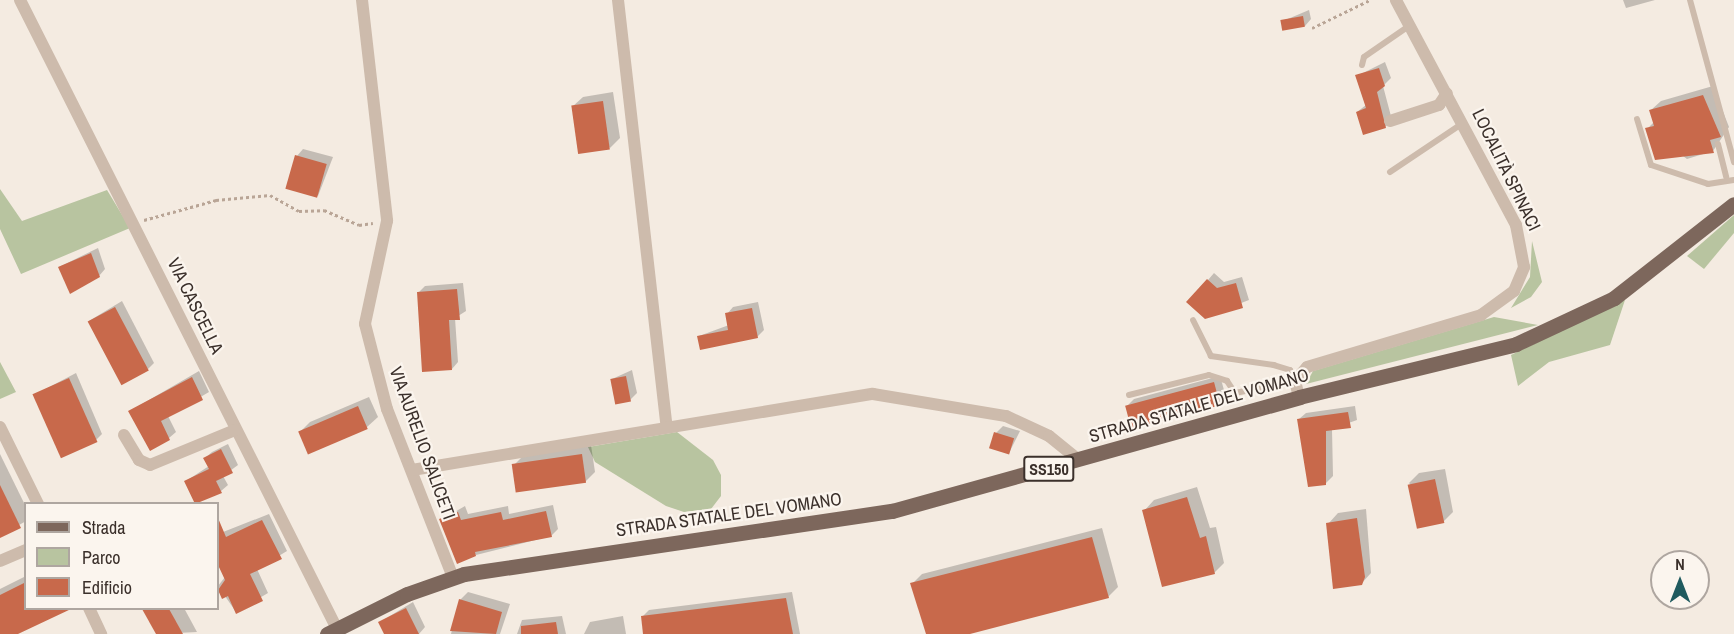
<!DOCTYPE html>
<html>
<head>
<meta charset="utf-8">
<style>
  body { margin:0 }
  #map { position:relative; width:1734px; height:634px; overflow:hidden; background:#f4ebe1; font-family:"Archivo Narrow",sans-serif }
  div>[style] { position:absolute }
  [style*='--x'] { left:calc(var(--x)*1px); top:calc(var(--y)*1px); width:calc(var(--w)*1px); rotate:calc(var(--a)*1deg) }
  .green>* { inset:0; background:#b8c4a0 }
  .shadow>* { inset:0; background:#0003 }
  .building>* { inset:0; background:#c8694b; transform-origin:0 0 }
  .path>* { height:3px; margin-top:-1.5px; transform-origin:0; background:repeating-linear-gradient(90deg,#b9a596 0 3px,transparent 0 6px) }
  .lane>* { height:6px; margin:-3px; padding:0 3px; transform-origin:3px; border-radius:3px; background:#cdbbac }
  .street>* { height:12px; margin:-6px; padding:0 6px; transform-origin:6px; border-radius:6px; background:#cdbbac }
  .primary>* { height:15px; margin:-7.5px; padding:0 7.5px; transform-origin:7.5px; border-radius:7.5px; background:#7d675c }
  span { translate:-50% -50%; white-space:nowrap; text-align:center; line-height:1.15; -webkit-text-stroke:4.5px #fbf5ee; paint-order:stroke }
  .shield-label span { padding:2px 4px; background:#fbf5ee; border:2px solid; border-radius:4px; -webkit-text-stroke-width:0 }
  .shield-label { font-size:16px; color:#3b302b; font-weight:700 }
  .street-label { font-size:18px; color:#3b302b }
  .legend { position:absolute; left:24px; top:502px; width:195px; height:108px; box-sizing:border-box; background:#fbf5ee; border:2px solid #aea6a0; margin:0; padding:8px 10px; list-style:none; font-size:18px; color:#3b302b }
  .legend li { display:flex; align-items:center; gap:12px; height:30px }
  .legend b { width:30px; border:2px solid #aea6a0 }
  .north { position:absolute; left:1650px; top:550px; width:60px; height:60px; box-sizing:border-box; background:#fbf5ee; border:2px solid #aea6a0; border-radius:50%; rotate:0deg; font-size:16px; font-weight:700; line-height:24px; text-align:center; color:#3b302b }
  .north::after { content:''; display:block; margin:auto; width:21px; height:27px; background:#1f5a5e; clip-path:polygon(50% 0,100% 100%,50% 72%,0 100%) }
</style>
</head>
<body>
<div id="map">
  <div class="green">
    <div style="clip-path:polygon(0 189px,22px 221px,107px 190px,130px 228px,21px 274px,0 229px)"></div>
    <div style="clip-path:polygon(1734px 215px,1734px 233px,1704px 269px,1687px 256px)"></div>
    <div style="clip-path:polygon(1532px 241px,1542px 282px,1531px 297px,1511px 308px,1530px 277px)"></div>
    <div style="clip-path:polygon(1625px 300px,1610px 345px,1549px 362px,1518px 386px,1511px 355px)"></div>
    <div style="clip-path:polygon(1494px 317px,1538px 325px,1306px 384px,1313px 371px)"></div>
    <div style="clip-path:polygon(0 362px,16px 392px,0 399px)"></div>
    <div style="clip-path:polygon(677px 432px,713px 460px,721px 475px,721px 496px,711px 509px,684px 512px,666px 506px,595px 462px,588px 447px)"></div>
  </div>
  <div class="shadow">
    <div style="clip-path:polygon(1623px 0,1655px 0,1626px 8px)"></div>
    <div style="clip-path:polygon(1309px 10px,1311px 19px,1305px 26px,1283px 21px)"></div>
    <div style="clip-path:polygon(1385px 62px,1391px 78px,1383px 86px,1392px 120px,1385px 127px,1357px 112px,1366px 105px,1357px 76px)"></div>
    <div style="clip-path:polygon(1713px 86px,1729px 127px,1713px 151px,1687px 159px,1647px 129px,1654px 122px,1651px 110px,1661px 101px)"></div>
    <div style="clip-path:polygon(613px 92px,620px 138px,610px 148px,572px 107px,583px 97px)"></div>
    <div style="clip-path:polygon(303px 149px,333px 157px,318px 196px,297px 156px)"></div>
    <div style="clip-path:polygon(98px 248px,105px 269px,99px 276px,59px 267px)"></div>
    <div style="clip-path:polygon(1214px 273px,1224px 282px,1242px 277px,1249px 300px,1205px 317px,1208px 280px)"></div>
    <div style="clip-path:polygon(463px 283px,466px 311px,455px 318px,458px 362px,452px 369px,418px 293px,425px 286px)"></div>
    <div style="clip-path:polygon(122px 301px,154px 363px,148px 369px,89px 321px)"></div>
    <div style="clip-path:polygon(758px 302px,764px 330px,757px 337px,699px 336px,729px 325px,727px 314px,733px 307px)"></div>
    <div style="clip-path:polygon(632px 370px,637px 393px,630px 400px,612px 379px)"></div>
    <div style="clip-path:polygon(199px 371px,209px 392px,168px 416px,176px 432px,169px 438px,130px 411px)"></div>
    <div style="clip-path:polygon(76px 373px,102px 434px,96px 440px,34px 395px)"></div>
    <div style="clip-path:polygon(1220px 376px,1226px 397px,1220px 404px,1127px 406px,1134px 399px)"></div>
    <div style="clip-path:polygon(369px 397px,378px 417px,367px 427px,309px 452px,300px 432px,310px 422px)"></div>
    <div style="clip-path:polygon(1355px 406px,1357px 420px,1332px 429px,1333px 476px,1326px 483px,1299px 419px,1306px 413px)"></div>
    <div style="clip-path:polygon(1003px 426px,1020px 431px,1009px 453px,996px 433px)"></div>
    <div style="clip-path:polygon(228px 444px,238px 465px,223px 476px,228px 485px,221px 491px,186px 481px,209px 466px,205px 458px,212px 452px)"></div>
    <div style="clip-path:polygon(591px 445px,595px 472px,585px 482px,514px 465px,524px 455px)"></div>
    <div style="clip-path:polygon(0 454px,26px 507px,26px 521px,0 536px)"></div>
    <div style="clip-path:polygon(1445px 469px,1453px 512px,1443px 522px,1409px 483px,1419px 473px)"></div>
    <div style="clip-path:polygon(1197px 487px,1210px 528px,1216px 527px,1224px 563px,1214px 573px,1144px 511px,1154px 500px)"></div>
    <div style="clip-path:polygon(553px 505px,558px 529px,551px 536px,476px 555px,441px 520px,465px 506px,468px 514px,508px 506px,509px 514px)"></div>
    <div style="clip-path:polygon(1366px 509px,1371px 573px,1361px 584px,1328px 524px,1338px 513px)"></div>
    <div style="clip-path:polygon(269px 514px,287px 551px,257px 569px,268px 593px,236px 612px,218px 586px,225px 577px,218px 561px,218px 534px)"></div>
    <div style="clip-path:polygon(1102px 528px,1118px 587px,1108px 597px,964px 634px,928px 634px,912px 584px,922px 574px)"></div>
    <div style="clip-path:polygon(26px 576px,26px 608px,66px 608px,15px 634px,0 634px,0 589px)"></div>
    <div style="clip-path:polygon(468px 592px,510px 604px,500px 634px,451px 634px,460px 600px)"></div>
    <div style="clip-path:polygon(792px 592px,800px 634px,644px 634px,642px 617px,649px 610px)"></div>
    <div style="clip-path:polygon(413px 602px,425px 627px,419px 634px,385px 634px,380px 622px)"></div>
    <div style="clip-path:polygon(144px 608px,184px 608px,197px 632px,158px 634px)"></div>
    <div style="clip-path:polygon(562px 616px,566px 634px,517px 634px,522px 620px)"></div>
    <div style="clip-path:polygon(623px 616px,626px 634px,584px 634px,590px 622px)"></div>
  </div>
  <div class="building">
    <div style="left:1303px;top:16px;width:11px;height:23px;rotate:80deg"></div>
    <div style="clip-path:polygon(1379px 68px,1385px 86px,1377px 92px,1386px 128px,1363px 135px,1356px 112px,1366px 108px,1355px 75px)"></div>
    <div style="clip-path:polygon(1703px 95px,1721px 137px,1710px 140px,1714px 153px,1655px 160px,1645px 128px,1654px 126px,1649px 110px)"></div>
    <div style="left:603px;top:101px;width:49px;height:32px;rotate:82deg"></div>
    <div style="left:295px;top:155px;width:33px;height:35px;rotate:16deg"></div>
    <div style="clip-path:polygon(91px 253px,100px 277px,70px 294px,58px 267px)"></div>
    <div style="clip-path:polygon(1207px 279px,1217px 288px,1236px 283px,1243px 308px,1205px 319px,1186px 302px)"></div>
    <div style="clip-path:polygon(457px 289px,460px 320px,449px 320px,452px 370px,422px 372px,417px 292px)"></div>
    <div style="left:115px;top:307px;width:72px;height:31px;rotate:62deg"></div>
    <div style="clip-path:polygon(752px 308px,758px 338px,700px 350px,697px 336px,728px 330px,725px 313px)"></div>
    <div style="left:626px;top:376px;width:26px;height:16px;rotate:79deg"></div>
    <div style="clip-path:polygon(192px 377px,203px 400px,161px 421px,170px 440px,150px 451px,128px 411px)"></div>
    <div style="left:69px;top:378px;width:70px;height:40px;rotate:66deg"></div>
    <div style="left:1214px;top:382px;width:24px;height:92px;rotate:75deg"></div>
    <div style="left:358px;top:406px;width:25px;height:65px;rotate:67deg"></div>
    <div style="clip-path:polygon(1348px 412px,1351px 428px,1326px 431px,1326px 485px,1308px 487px,1297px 419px)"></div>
    <div style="left:994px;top:432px;width:21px;height:17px;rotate:17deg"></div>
    <div style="clip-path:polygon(221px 449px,233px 473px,216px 481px,222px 493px,195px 504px,184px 481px,209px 469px,203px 458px)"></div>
    <div style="left:582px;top:454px;width:29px;height:71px;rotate:82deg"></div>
    <div style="left:1435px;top:479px;width:45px;height:28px;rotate:78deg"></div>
    <div style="clip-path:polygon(0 485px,21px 528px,0 538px)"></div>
    <div style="clip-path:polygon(1187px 497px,1200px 538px,1206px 536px,1215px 574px,1162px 587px,1142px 510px)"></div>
    <div style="clip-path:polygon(546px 511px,552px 537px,475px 552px,476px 556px,457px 564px,439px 519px,458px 512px,461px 520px,501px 512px,503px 520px)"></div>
    <div style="clip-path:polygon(218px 518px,226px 537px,262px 520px,282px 559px,250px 574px,263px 601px,236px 614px,228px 596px,222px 599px,218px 590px,225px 580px,218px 565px)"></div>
    <div style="clip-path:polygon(1357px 518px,1365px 577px,1362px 585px,1333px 589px,1326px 523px)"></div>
    <div style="clip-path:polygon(1092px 537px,1109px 598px,970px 634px,926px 634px,910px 583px)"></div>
    <div style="clip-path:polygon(26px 582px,26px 609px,71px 609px,18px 634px,0 634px,0 595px)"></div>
    <div style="clip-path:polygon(786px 598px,793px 634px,643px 634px,641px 616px)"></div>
    <div style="clip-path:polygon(459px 599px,502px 612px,496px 634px,450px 631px)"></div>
    <div style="clip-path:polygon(406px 608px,419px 634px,384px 634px,378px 622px)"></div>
    <div style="clip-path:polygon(142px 609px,169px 609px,183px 634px,156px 634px)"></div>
    <div style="clip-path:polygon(556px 622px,558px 634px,521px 634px,521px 626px)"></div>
  </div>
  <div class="path">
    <div style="--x:1312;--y:28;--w:64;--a:-25.8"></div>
    <div style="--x:144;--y:220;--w:75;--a:-15.5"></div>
    <div style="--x:216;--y:200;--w:54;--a:-5.3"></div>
    <div style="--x:270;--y:195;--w:33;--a:29"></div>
    <div style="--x:299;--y:211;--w:25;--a:-2"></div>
    <div style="--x:324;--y:210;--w:38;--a:23"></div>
    <div style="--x:359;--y:225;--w:14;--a:-8"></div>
  </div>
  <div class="lane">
    <div style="--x:1690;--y:0;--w:168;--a:74.8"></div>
    <div style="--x:1362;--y:65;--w:8;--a:-76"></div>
    <div style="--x:1364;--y:57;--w:55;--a:-34.6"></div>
    <div style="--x:1637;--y:119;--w:48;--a:73.1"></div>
    <div style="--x:1651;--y:165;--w:60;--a:18.4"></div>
    <div style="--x:1708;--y:184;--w:26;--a:-9"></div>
    <div style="--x:1718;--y:144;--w:34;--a:76"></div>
    <div style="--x:1390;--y:172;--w:88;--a:-33.9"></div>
    <div style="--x:1129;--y:395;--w:82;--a:-14"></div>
    <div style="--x:1209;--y:375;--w:19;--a:18"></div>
    <div style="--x:1227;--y:381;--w:14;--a:56"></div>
    <div style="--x:1235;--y:393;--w:61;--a:-11.3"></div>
    <div style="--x:1295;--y:381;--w:12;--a:-114"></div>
    <div style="--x:1290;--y:370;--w:17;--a:-163"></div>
    <div style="--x:1274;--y:365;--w:64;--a:-171.9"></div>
    <div style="--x:1211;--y:356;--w:40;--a:-116.6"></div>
  </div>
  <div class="street">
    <div style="--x:20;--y:0;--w:704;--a:63.25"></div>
    <div style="--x:362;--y:0;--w:222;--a:83.5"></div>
    <div style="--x:387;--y:221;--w:105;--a:102.1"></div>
    <div style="--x:365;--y:324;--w:88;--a:75.5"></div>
    <div style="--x:387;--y:409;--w:180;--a:68.6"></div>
    <div style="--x:618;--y:0;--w:430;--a:83.5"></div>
    <div style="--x:1390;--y:121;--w:52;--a:-18.1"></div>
    <div style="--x:1439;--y:105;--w:14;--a:-56"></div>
    <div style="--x:1299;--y:397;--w:16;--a:-104"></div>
    <div style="--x:1295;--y:381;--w:18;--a:-49"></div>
    <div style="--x:1307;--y:367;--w:182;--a:-16.6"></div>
    <div style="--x:1481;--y:315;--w:41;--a:-36"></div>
    <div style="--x:1514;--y:291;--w:26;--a:-67"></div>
    <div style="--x:1524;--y:267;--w:43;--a:-100.8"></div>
    <div style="--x:1516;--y:225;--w:255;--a:-118.1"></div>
    <div style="--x:0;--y:427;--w:86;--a:63.7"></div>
    <div style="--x:124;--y:435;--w:29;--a:59"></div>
    <div style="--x:139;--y:460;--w:12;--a:24"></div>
    <div style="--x:150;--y:465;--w:92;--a:-22.4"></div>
    <div style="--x:412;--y:470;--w:467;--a:-9.4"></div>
    <div style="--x:873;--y:394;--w:135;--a:9.4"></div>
    <div style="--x:1006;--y:416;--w:47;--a:24.9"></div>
    <div style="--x:1049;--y:436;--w:38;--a:39"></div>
    <div style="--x:0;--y:561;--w:28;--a:-23"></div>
    <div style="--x:89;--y:608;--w:29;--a:65"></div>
  </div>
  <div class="primary">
    <div style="--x:327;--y:634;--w:89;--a:-26.6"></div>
    <div style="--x:407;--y:594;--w:60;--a:-19.3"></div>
    <div style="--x:464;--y:574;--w:433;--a:-8.4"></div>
    <div style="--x:892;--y:511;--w:423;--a:-15.6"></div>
    <div style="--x:1299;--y:397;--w:223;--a:-13.7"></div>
    <div style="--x:1516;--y:344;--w:108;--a:-25.1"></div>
    <div style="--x:1614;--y:298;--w:152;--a:-38.1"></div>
  </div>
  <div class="shield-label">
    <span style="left:1049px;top:469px">SS150</span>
  </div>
  <div class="street-label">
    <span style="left:1506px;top:170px;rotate:64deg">LOCALITÀ SPINACI</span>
    <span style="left:195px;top:306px;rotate:64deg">VIA CASCELLA</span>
    <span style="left:1199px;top:406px;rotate:-16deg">STRADA STATALE DEL VOMANO</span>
    <span style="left:422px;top:443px;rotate:70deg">VIA AURELIO SALICETI</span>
    <span style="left:729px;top:515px;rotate:-8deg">STRADA STATALE DEL VOMANO</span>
  </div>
  <ul class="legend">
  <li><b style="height:8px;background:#7d675c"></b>Strada</li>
  <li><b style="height:16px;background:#b8c4a0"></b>Parco</li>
  <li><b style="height:16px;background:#c8694b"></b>Edificio</li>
  </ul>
  <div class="north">N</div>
</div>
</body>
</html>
